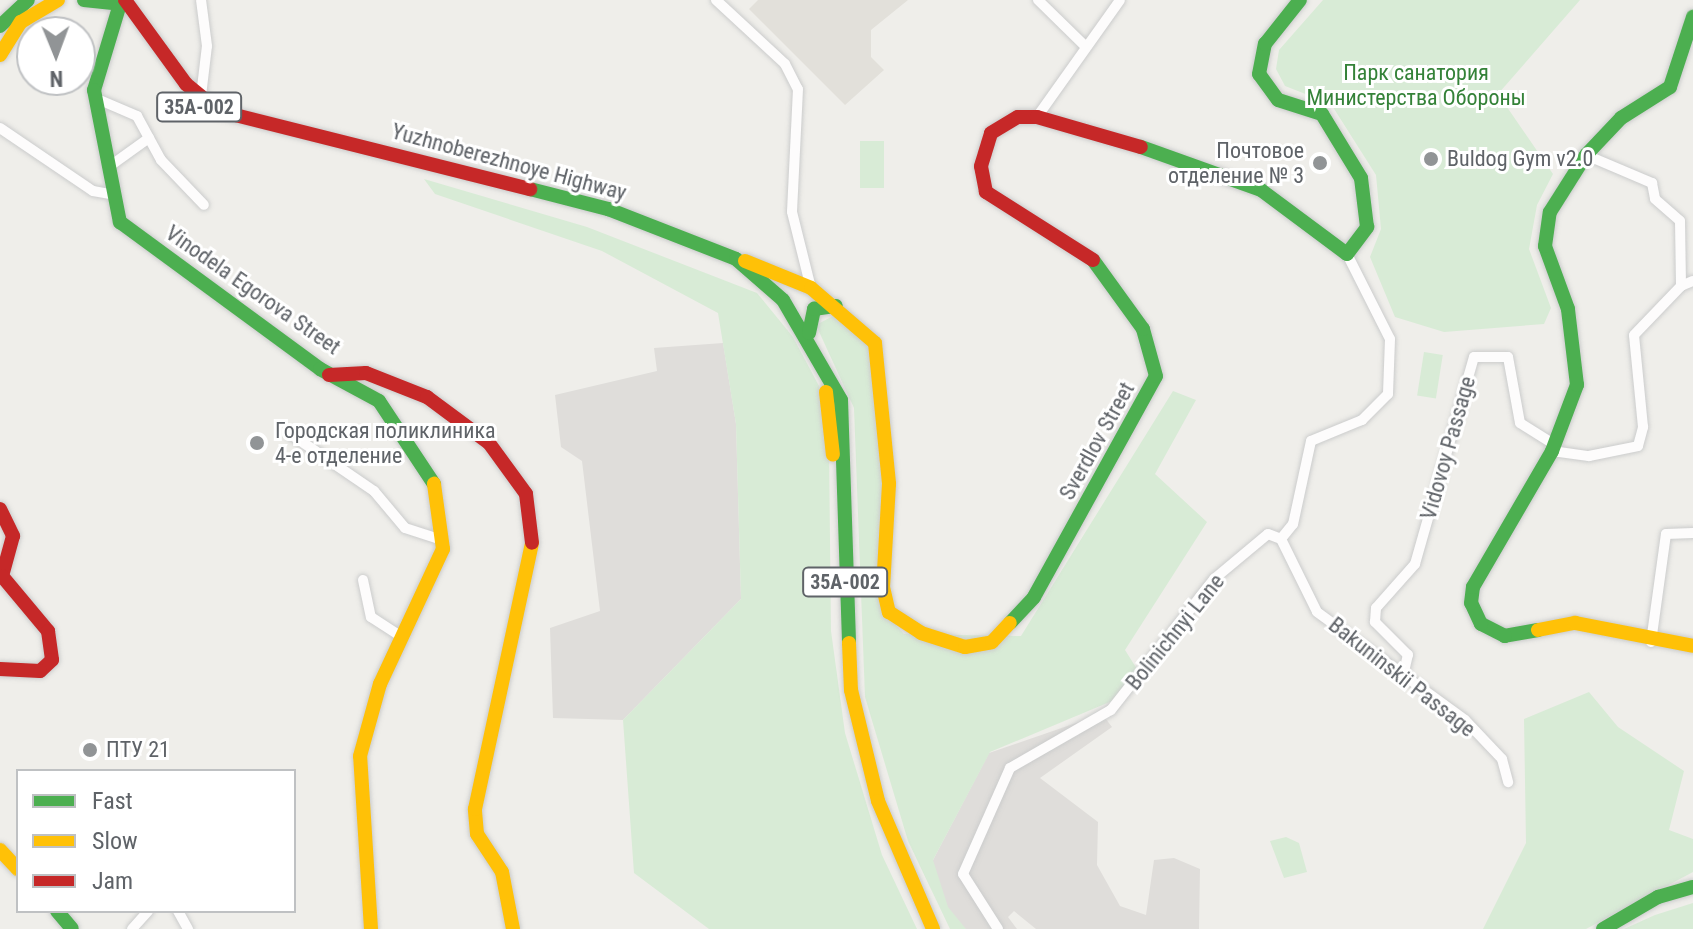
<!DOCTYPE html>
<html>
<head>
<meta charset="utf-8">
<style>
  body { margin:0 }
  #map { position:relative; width:1693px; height:929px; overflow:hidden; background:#efeeea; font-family:"Roboto Condensed",sans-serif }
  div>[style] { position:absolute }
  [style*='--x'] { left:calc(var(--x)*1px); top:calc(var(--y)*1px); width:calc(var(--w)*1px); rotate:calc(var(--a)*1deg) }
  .industrial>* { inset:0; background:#dfddda }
  .education>* { inset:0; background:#e2e0da }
  .green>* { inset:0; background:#d8ebd6; transform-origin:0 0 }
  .roads { filter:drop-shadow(0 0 2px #cbcccc) drop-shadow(0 0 2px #cbcccc) }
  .street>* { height:10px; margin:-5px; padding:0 5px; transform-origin:5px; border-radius:5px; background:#fdfcfc }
  .fast>* { height:14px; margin:-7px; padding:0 7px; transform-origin:7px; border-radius:7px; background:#4caf50 }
  .slow>* { height:14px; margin:-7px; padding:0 7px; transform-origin:7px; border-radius:7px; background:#ffc107 }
  .jam>* { height:14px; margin:-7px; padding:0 7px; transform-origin:7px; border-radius:7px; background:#c62828 }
  .dots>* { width:22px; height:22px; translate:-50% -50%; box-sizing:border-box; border:4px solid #fff; border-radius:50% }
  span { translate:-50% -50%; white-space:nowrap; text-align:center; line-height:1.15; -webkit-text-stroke:6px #fff; paint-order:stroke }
  .shield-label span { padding:2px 6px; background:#fff; border:2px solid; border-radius:6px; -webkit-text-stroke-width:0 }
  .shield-label { font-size:20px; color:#5f6368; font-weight:700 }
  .park-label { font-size:22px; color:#348238 }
  .poi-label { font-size:22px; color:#5f6368 }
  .right { translate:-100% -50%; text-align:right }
  .left { translate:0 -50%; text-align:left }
  .street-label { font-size:22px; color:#5f6368 }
  .legend { position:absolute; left:16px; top:769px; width:280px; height:144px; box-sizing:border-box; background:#fff; border:2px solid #bfc1c3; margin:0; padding:10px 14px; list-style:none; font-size:24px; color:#5f6368 }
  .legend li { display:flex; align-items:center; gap:16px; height:40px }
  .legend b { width:40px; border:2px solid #bfc1c3 }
  .north { position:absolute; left:16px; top:16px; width:80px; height:80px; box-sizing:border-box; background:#fff; border:2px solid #bfc1c3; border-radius:50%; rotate:179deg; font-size:22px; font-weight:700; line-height:32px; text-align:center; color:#5f6368 }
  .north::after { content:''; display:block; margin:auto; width:28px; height:36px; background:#919496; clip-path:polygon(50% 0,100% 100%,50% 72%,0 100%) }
</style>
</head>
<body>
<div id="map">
  <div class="industrial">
    <div style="clip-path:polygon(723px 343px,736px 424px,741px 599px,623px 720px,553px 718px,550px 628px,600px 611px,582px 461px,561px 447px,555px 395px,657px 371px,654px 348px)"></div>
    <div style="clip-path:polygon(1102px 714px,1112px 727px,1040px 778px,1098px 822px,1097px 865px,1120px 906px,1146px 915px,1154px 860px,1174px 858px,1200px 869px,1199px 929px,1036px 929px,1014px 911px,1008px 917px,1017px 929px,964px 929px,946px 908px,932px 862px,989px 753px)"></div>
  </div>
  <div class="education">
    <div style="clip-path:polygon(758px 0,908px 0,871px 30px,871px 57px,884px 70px,845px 105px,749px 9px)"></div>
  </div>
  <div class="green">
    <div style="clip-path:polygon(1323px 0,1580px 0,1498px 94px,1553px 174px,1537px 205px,1529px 249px,1551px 308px,1544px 324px,1444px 332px,1395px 317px,1370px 257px,1381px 229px,1376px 175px,1331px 104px,1285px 86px,1276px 69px,1279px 50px)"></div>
    <div style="left:860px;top:141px;width:24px;height:47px"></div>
    <div style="clip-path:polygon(424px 179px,587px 227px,757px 293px,793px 337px,819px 386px,829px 449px,831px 631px,845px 733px,882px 855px,917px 929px,709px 929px,634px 873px,623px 720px,741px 599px,736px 424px,718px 313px,602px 251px,435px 194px)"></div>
    <div style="clip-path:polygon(833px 316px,870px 343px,885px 511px,883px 611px,904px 634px,1021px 636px,1173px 391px,1196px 400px,1155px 474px,1207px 522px,1125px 650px,1137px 669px,1112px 701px,990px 752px,933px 860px,948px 907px,966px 929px,950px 929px,908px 841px,865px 697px,854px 408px,816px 325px)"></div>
    <div style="left:1424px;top:352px;width:19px;height:44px;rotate:9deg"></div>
    <div style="clip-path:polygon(1589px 692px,1618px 727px,1684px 771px,1669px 830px,1693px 839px,1693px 872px,1586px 929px,1483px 929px,1526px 843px,1524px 719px)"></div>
    <div style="clip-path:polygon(1286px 837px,1299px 843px,1307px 872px,1284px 878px,1270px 841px)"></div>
    <div style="clip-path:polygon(1693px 903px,1693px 929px,1624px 929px,1655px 915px)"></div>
  </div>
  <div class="roads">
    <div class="street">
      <div style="--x:716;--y:0;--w:94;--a:42.8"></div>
      <div style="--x:785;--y:64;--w:28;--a:63"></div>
      <div style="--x:798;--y:89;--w:123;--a:92.8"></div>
      <div style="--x:792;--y:212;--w:78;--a:76"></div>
      <div style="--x:1038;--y:0;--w:66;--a:44.4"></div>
      <div style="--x:201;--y:96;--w:50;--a:-83.2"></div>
      <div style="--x:207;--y:46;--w:46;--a:-97.4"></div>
      <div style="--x:95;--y:98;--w:46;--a:23.2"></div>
      <div style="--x:137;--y:116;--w:50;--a:61.4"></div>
      <div style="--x:161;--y:160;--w:62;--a:46.3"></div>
      <div style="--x:1037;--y:117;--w:143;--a:-54.6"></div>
      <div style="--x:0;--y:128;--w:112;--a:34.1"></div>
      <div style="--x:93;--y:191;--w:22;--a:10"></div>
      <div style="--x:1586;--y:155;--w:72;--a:23"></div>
      <div style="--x:1652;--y:183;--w:16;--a:79"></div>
      <div style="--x:1655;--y:199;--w:33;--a:41"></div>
      <div style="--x:1680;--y:221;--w:65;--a:89.1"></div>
      <div style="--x:1681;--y:286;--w:13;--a:-23"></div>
      <div style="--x:110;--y:166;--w:48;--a:-35.7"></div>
      <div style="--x:1347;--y:254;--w:95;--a:63.2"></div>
      <div style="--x:1390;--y:339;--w:55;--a:92.1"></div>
      <div style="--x:1388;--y:394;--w:37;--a:135"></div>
      <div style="--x:1362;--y:420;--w:55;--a:157.6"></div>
      <div style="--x:1311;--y:441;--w:85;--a:102.2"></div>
      <div style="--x:1293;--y:524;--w:19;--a:129"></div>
      <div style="--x:1281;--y:539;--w:81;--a:63.7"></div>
      <div style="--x:1317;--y:612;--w:183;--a:36.1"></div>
      <div style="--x:1465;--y:720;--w:54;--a:46.5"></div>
      <div style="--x:1502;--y:759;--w:24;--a:75"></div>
      <div style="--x:289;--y:433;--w:103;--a:34.3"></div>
      <div style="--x:374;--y:491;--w:48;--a:50"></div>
      <div style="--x:405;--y:528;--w:39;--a:18"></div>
      <div style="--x:1552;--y:451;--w:37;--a:8"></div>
      <div style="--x:1589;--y:456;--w:50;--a:-11.5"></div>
      <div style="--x:1638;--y:446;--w:20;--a:-75"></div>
      <div style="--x:1643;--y:427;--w:92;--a:-95.6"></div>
      <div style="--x:1634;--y:335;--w:68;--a:-46.2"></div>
      <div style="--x:363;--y:580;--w:38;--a:78"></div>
      <div style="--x:371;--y:617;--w:37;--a:33"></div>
      <div style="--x:1651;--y:642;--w:109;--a:-82.1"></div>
      <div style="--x:1666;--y:534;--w:27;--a:-2"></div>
      <div style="--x:1403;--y:676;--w:22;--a:-77"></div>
      <div style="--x:1408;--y:655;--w:47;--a:-135"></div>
      <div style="--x:1375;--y:622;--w:14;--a:-86"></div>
      <div style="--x:1376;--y:608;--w:59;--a:-48.4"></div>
      <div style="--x:1415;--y:564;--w:215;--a:-74.1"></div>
      <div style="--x:1474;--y:357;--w:34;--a:0"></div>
      <div style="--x:1508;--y:357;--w:67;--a:79.7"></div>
      <div style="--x:1520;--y:423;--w:41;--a:32.2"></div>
      <div style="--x:178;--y:911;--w:21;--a:61"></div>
      <div style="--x:132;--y:929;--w:24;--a:-48"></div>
      <div style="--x:998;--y:929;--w:65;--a:-122.5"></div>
      <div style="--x:963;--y:874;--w:116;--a:-66.1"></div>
      <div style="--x:1010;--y:768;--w:116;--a:-29.9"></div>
      <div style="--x:1111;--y:710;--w:167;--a:-51.8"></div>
      <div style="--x:1214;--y:579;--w:70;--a:-39.8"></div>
      <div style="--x:1268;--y:534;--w:14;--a:21"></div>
    </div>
    <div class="fast">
      <div style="--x:84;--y:0;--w:36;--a:6"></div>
      <div style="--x:120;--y:4;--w:90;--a:106.8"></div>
      <div style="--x:94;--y:90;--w:135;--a:78.9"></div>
      <div style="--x:120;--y:222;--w:248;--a:36.3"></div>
      <div style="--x:320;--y:369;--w:67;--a:28.5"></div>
      <div style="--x:379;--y:401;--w:100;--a:56.5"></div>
      <div style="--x:0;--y:26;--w:38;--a:-43"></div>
      <div style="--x:1141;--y:147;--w:127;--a:19.7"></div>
      <div style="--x:1261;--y:190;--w:107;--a:36.7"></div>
      <div style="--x:1347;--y:254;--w:34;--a:-53"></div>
      <div style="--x:1367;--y:227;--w:49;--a:-97"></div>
      <div style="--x:1361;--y:178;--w:75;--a:-121.4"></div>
      <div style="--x:1322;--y:114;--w:46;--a:-162.3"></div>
      <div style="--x:1278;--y:100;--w:32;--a:-126"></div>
      <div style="--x:1259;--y:74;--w:31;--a:-79"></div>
      <div style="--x:1265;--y:44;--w:56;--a:-51.5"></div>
      <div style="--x:530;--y:189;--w:81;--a:14.4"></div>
      <div style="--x:608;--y:209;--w:137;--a:21.3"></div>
      <div style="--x:736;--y:259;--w:62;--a:41.1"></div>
      <div style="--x:783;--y:300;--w:116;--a:59.9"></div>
      <div style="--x:841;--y:400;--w:243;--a:88.1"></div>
      <div style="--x:809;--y:333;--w:25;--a:-78"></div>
      <div style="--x:814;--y:309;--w:22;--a:-8"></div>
      <div style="--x:1010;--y:623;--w:35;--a:-47"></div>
      <div style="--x:1034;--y:597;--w:252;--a:-61.1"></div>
      <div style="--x:1156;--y:376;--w:49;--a:-105.5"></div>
      <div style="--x:1143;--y:329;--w:85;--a:-125.9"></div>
      <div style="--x:1538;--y:630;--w:34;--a:170"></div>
      <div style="--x:1505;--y:636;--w:27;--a:-153"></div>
      <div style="--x:1481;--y:624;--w:23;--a:-115"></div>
      <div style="--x:1471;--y:603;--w:16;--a:-83"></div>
      <div style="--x:1473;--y:587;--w:157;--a:-59.8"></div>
      <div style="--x:1552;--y:451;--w:71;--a:-69.3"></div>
      <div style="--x:1577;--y:385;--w:77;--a:-96.8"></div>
      <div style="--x:1568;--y:309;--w:67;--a:-110.1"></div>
      <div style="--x:1545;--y:246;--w:34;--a:-82"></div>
      <div style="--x:1550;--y:212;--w:67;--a:-57.7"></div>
      <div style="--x:1586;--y:155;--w:51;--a:-46.6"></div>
      <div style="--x:1621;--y:118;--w:58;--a:-32.3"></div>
      <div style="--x:1670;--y:87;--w:74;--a:-71.8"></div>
      <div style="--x:57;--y:911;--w:23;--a:50"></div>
      <div style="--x:1603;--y:929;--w:64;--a:-30.2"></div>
      <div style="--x:1658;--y:897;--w:36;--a:-16"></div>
    </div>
    <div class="slow">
      <div style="--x:0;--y:55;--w:39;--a:-58"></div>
      <div style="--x:21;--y:22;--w:43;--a:-30.7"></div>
      <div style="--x:745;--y:261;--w:71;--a:22.2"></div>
      <div style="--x:811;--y:288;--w:84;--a:40.7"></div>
      <div style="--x:875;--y:343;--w:142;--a:84.3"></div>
      <div style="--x:889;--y:484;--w:103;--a:93.3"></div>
      <div style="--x:883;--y:587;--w:26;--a:77"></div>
      <div style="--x:889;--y:612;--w:38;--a:33"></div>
      <div style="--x:921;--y:633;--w:46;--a:17.7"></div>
      <div style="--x:965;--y:647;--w:27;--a:-10"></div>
      <div style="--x:992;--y:642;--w:26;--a:-47"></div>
      <div style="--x:826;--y:392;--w:63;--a:83.7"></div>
      <div style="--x:1538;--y:630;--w:38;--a:-11"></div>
      <div style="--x:1575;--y:623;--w:120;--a:11"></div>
      <div style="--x:849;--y:643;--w:47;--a:87.6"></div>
      <div style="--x:851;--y:690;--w:114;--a:76.3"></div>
      <div style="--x:878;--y:801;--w:139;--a:66.7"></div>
      <div style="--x:0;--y:850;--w:26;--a:47"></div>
      <div style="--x:371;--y:929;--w:173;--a:-93.6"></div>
      <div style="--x:360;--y:756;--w:75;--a:-74.5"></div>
      <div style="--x:380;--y:684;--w:149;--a:-65"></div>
      <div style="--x:443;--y:549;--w:66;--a:-97.9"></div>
      <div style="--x:513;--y:929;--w:58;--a:-100.9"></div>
      <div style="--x:502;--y:872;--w:45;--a:-123.3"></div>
      <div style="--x:477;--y:834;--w:25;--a:-95"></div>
      <div style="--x:475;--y:809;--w:272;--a:-77.9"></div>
    </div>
    <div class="jam">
      <div style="--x:125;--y:0;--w:104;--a:54"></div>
      <div style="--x:186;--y:84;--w:43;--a:39.3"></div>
      <div style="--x:219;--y:111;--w:321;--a:14.1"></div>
      <div style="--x:1093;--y:260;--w:127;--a:-147.6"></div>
      <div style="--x:986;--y:192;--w:26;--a:-101"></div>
      <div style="--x:981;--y:166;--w:34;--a:-73"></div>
      <div style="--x:991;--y:133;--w:31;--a:-31"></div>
      <div style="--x:1018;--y:117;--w:19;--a:0"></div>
      <div style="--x:1037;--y:117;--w:108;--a:16.1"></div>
      <div style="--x:329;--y:375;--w:37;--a:-3"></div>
      <div style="--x:366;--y:373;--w:66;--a:21.5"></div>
      <div style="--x:427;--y:397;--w:77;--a:36.6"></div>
      <div style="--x:489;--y:443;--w:63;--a:54"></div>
      <div style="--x:526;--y:494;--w:49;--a:83"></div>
      <div style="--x:0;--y:509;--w:30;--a:64"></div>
      <div style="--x:13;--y:536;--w:41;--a:105.4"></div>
      <div style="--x:2;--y:576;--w:72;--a:50.1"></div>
      <div style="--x:48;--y:631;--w:29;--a:82"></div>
      <div style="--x:52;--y:660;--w:16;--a:137"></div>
      <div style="--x:40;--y:671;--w:40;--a:-177.1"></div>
    </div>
  </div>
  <div class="dots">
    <div style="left:1431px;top:159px;background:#919496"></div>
    <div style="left:1320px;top:163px;background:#919496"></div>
    <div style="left:257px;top:443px;background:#919496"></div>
    <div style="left:90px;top:750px;background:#919496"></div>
  </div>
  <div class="shield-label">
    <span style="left:199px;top:107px">35А-002</span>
    <span style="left:845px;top:582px">35А-002</span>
  </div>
  <div class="park-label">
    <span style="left:1416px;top:85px">Парк санатория<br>Министерства Обороны</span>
  </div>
  <div class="poi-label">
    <span class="right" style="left:1304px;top:163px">Почтовое<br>отделение № 3</span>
    <span class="left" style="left:1447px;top:159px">Buldog Gym v2.0</span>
    <span class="left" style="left:275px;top:443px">Городская поликлиника<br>4-е отделение</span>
    <span class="left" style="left:106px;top:750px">ПТУ 21</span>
  </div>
  <div class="street-label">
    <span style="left:509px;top:162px;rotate:15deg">Yuzhnoberezhnoye Highway</span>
    <span style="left:253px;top:290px;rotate:35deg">Vinodela Egorova Street</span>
    <span style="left:1097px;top:441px;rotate:-61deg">Sverdlov Street</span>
    <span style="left:1448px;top:448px;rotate:-74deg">Vidovoy Passage</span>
    <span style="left:1175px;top:632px;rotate:-51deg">Bolinichnyi Lane</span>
    <span style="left:1402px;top:677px;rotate:38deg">Bakuninskii Passage</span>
  </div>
  <ul class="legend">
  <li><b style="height:10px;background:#4caf50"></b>Fast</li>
  <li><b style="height:10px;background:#ffc107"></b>Slow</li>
  <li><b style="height:10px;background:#c62828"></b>Jam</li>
  </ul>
  <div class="north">N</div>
</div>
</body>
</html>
